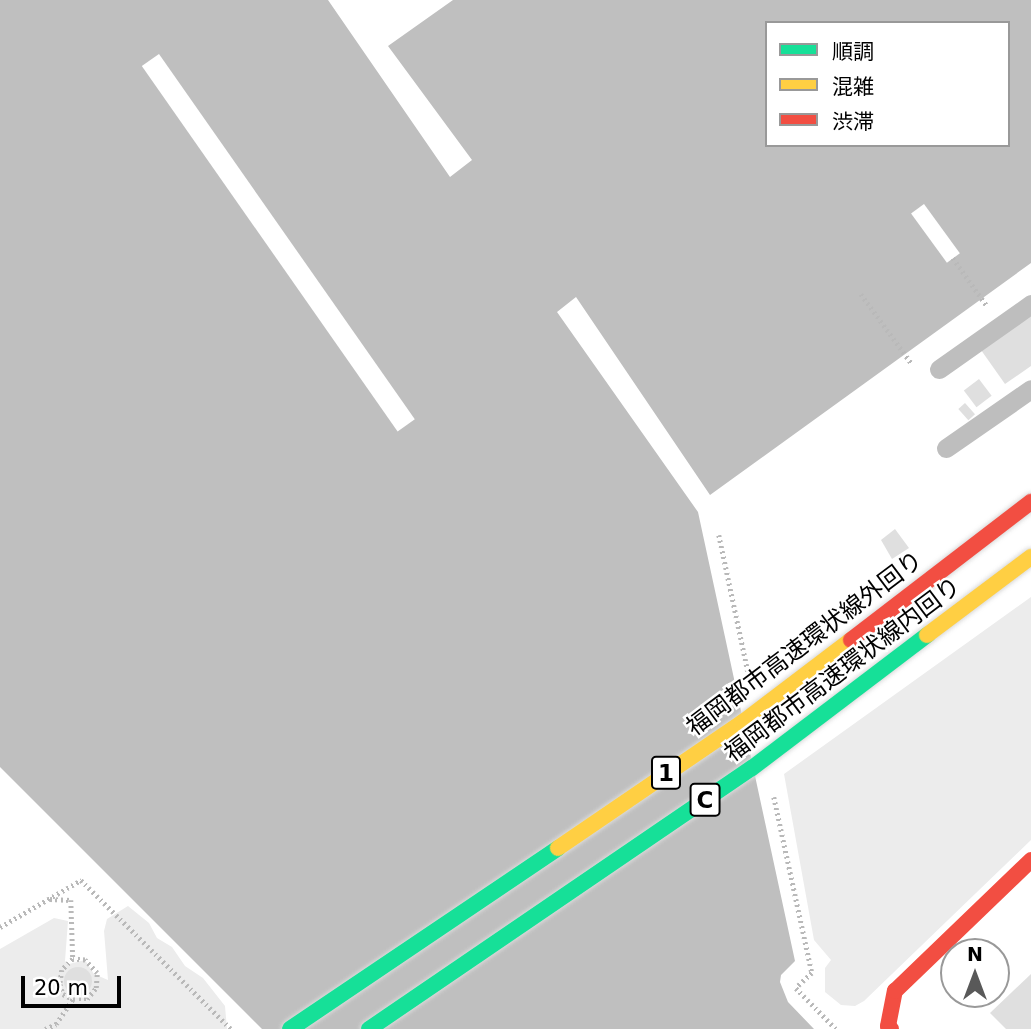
<!DOCTYPE html>
<html>
<head>
<meta charset="utf-8">
<style>
  body { margin:0 }
  #map { position:relative; width:1031px; height:1029px; overflow:hidden; background:#fff; font-family:"DejaVu Sans","Noto Sans JP",sans-serif }
  div>[style] { position:absolute }
  [style*='--x'] { left:calc(var(--x)*1px); top:calc(var(--y)*1px); width:calc(var(--w)*1px); rotate:calc(var(--a)*1deg) }
  .green>* { inset:0; background:#ececec }
  .water>* { inset:0; background:#bfbfbf }
  .pier>* { inset:0; background:#fff; transform-origin:0 0 }
  .building>* { inset:0; background:#dfdfdf; transform-origin:0 0 }
  .round { border-radius:50% }
  .path>* { height:4.5px; margin-top:-2.25px; transform-origin:0; background:repeating-linear-gradient(90deg,#b9b9b9 0 2px,transparent 0 5.5px) }
  .lane>* { height:19px; margin:-9.5px; padding:0 9.5px; transform-origin:9.5px; border-radius:9.5px; background:#bebebe }
  .jam>* { height:16px; margin:-8px; padding:0 8px; transform-origin:8px; border-radius:8px; background:#f24e42 }
  .bridges { filter:drop-shadow(0 0 2px #dbdbdb) drop-shadow(0 0 2px #dbdbdb) }
  .fast-bridge>* { height:16px; margin:-8px; padding:0 8px; transform-origin:8px; border-radius:8px; background:#16e098 }
  .slow-bridge>* { height:16px; margin:-8px; padding:0 8px; transform-origin:8px; border-radius:8px; background:#ffcf43 }
  .jam-bridge>* { height:16px; margin:-8px; padding:0 8px; transform-origin:8px; border-radius:8px; background:#f24e42 }
  span { translate:-50% -50%; white-space:nowrap; text-align:center; line-height:1.15; -webkit-text-stroke:5px #fff; paint-order:stroke }
  .shield-label span { padding:2px 5px; background:#fff; border:2px solid; border-radius:5px; -webkit-text-stroke-width:0 }
  .shield-label { font-size:23px; color:#000; font-weight:700 }
  .street-label { font-size:24px; color:#000 }
  .legend { position:absolute; left:765px; top:21px; width:245px; height:126px; box-sizing:border-box; background:#fff; border:2px solid #999; margin:0; padding:9px 12px; list-style:none; font-size:21px; color:#000 }
  .legend li { display:flex; align-items:center; gap:14px; height:35px }
  .legend b { width:35px; border:2px solid #999 }
  .north { position:absolute; left:940px; top:938px; width:70px; height:70px; box-sizing:border-box; background:#fff; border:2px solid #999; border-radius:50%; rotate:0deg; font-size:19px; font-weight:700; line-height:28px; text-align:center; color:#000 }
  .north::after { content:''; display:block; margin:auto; width:24px; height:32px; background:#595959; clip-path:polygon(50% 0,100% 100%,50% 72%,0 100%) }
  .scale { position:absolute; left:21px; top:976px; width:100px; height:32px; box-sizing:border-box; border:4px solid #000; border-top:0; padding-left:9px; font-size:21px; line-height:24px; white-space:nowrap; color:#000; -webkit-text-stroke:5px #fff; paint-order:stroke }
</style>
</head>
<body>
<div id="map">
  <div class="green">
    <div style="clip-path:polygon(1031px 597px,1031px 840px,864px 1001px,855px 1006px,841px 1005px,825px 992px,825px 968px,831px 960px,814px 940px,784px 774px)"></div>
    <div style="clip-path:polygon(128px 906px,149px 923px,157px 938px,172px 947px,185px 966px,203px 978px,225px 1006px,227px 1029px,0 1029px,0 949px,54px 918px,68px 921px,65px 961px,69px 964px,85px 960px,94px 974px,108px 980px,104px 931px,107px 919px)"></div>
  </div>
  <div class="water">
    <div style="clip-path:polygon(evenodd,0 0,328px 0,450px 177px,472px 160px,388px 46px,453px 0,1031px 0,1031px 263px,710px 495px,576px 297px,557px 312px,698px 512px,795px 961px,781px 975px,780px 982px,788px 1002px,814px 1029px,262px 1029px,0 767px,0 0,767px 23px,1008px 23px,1008px 145px,767px 145px,767px 23px)"></div>
  </div>
  <div class="pier">
    <div style="left:159px;top:54px;width:446px;height:21px;rotate:55deg"></div>
    <div style="left:924px;top:204px;width:61px;height:16px;rotate:54deg"></div>
  </div>
  <div class="building">
    <div style="clip-path:polygon(1031px 315px,1031px 366px,1005px 384px,981px 350px)"></div>
    <div style="left:979px;top:379px;width:21px;height:19px;rotate:53deg"></div>
    <div style="left:965px;top:403px;width:15px;height:9px;rotate:48deg"></div>
    <div style="clip-path:polygon(895px 529px,909px 548px,892px 559px,881px 540px)"></div>
    <div class="round" style="left:64px;top:967px;width:28px;height:28px"></div>
    <div style="clip-path:polygon(1031px 974px,1031px 1029px,1006px 1029px,990px 1013px)"></div>
  </div>
  <div class="path">
    <div style="--x:953;--y:258;--w:59;--a:54.7"></div>
    <div style="--x:861;--y:294;--w:87;--a:53.9"></div>
    <div style="--x:719;--y:535;--w:140;--a:78"></div>
    <div style="--x:774;--y:797;--w:180;--a:77.8"></div>
    <div style="--x:812;--y:973;--w:22;--a:137"></div>
    <div style="--x:796;--y:988;--w:57;--a:45.7"></div>
    <div style="--x:50;--y:899;--w:21;--a:3"></div>
    <div style="--x:71;--y:900;--w:59;--a:88.1"></div>
    <div style="--x:73;--y:959;--w:16;--a:135"></div>
    <div style="--x:62;--y:970;--w:14;--a:98"></div>
    <div style="--x:60;--y:984;--w:10;--a:73"></div>
    <div style="--x:63;--y:994;--w:11;--a:27"></div>
    <div style="--x:73;--y:999;--w:14;--a:0"></div>
    <div style="--x:87;--y:999;--w:14;--a:-51"></div>
    <div style="--x:96;--y:988;--w:15;--a:-86"></div>
    <div style="--x:97;--y:973;--w:18;--a:-133"></div>
    <div style="--x:85;--y:960;--w:12;--a:-175"></div>
    <div style="--x:0;--y:927;--w:94;--a:-30.1"></div>
    <div style="--x:81;--y:880;--w:211;--a:44.8"></div>
    <div style="--x:45;--y:1029;--w:12;--a:-24"></div>
    <div style="--x:56;--y:1024;--w:30;--a:-56"></div>
  </div>
  <div class="lane">
    <div style="--x:939;--y:369;--w:113;--a:-35.2"></div>
    <div style="--x:946;--y:448;--w:103;--a:-34.8"></div>
  </div>
  <div class="jam">
    <div style="--x:891;--y:1029;--w:4;--a:-135"></div>
    <div style="--x:888;--y:1026;--w:36;--a:-79"></div>
    <div style="--x:895;--y:991;--w:189;--a:-43.9"></div>
  </div>
  <div class="bridges">
    <div class="fast-bridge">
      <div style="--x:290;--y:1029;--w:323;--a:-34"></div>
      <div style="--x:369;--y:1029;--w:463;--a:-34.3"></div>
      <div style="--x:752;--y:768;--w:220;--a:-37.2"></div>
    </div>
    <div class="slow-bridge">
      <div style="--x:927;--y:635;--w:130;--a:-36.9"></div>
      <div style="--x:558;--y:848;--w:224;--a:-34.3"></div>
      <div style="--x:743;--y:722;--w:136;--a:-37.2"></div>
    </div>
    <div class="jam-bridge">
      <div style="--x:851;--y:640;--w:227;--a:-37.5"></div>
    </div>
  </div>
  <div class="shield-label">
    <span style="left:666px;top:773px">1</span>
    <span style="left:705px;top:800px">C</span>
  </div>
  <div class="street-label">
    <span style="left:805px;top:644px;rotate:-37deg">福岡都市高速環状線外回り</span>
    <span style="left:843px;top:670px;rotate:-37deg">福岡都市高速環状線内回り</span>
  </div>
  <ul class="legend">
  <li><b style="height:9px;background:#16e098"></b>順調</li>
  <li><b style="height:9px;background:#ffcf43"></b>混雑</li>
  <li><b style="height:9px;background:#f24e42"></b>渋滞</li>
  </ul>
  <div class="north">N</div>
  <div class="scale">20 m</div>
</div>
</body>
</html>
